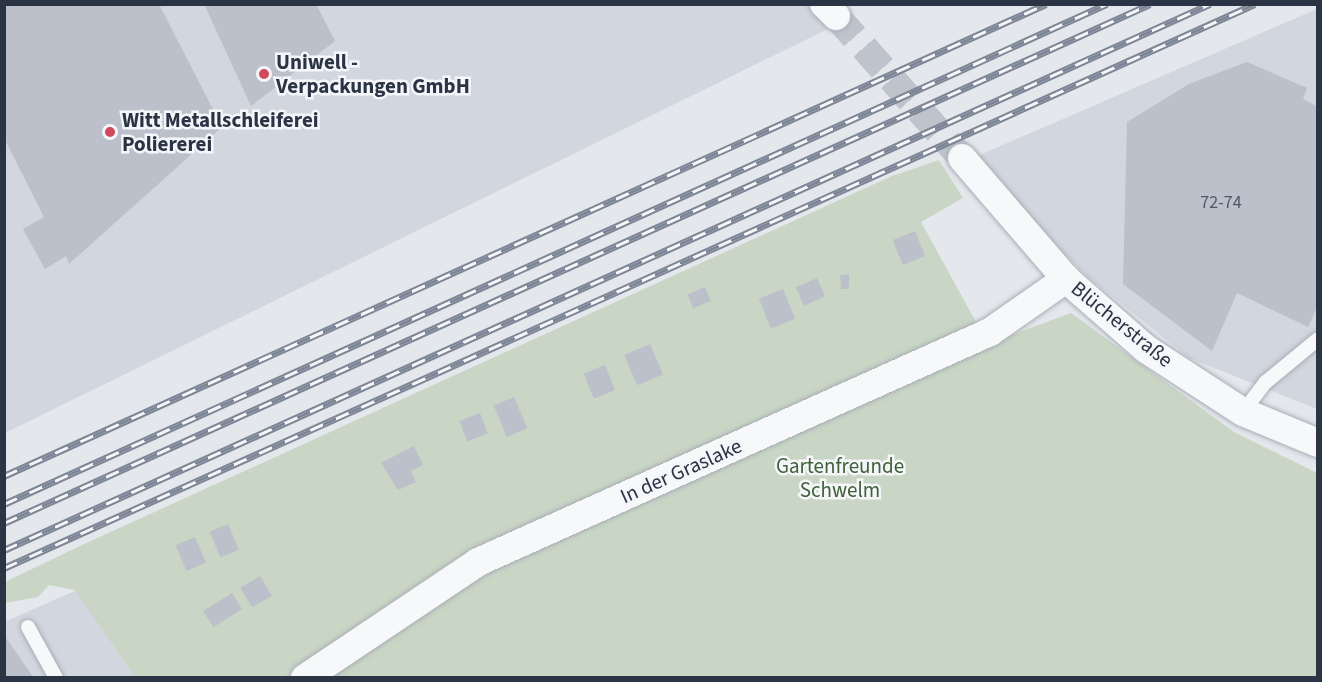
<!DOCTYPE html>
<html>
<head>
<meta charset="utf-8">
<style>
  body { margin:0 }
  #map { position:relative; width:1322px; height:682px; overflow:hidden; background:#e4e7ec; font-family:"Source Sans 3",sans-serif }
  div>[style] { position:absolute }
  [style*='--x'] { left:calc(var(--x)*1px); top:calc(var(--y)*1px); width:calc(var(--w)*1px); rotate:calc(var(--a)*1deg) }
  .built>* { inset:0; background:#d2d6de }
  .green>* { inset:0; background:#c9d6c5 }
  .building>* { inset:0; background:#bbc0ca; transform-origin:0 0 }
  .street-tunnel>* { height:28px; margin-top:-14px; transform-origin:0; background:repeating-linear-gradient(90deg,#bfc3cb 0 28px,transparent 0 42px) }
  .roads { filter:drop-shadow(0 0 2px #a9aeb7) drop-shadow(0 0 2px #a9aeb7) }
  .lane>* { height:14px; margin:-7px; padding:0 7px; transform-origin:7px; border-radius:7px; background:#f7f8fa }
  .street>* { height:28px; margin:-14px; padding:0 14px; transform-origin:14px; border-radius:14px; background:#f7f8fa }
  .rail>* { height:7px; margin-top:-3.5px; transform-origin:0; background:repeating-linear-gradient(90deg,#f4f6f9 0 14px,#7d8696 0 28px); box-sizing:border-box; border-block:2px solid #7d8696 }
  .dots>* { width:16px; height:16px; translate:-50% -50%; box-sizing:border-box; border:3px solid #f4f6f9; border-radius:50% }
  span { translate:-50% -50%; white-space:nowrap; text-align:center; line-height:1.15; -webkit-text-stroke:5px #f4f6f9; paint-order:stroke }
  .number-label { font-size:18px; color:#4f5766 }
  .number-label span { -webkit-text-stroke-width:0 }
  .poi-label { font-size:21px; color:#2b3445; font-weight:700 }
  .left { translate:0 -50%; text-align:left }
  .street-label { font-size:21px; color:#2b3445 }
  .park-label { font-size:21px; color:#3f6138 }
  .frame { position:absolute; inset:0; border:6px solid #2b3445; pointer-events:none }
</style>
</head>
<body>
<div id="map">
  <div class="built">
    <div style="clip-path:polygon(815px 4px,836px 25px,5px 433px,5px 5px)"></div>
    <div style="clip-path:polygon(1317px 9px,1317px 409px,1189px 358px,1087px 276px,968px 160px)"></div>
    <div style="clip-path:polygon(77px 590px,136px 677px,5px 677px,4px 622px)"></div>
  </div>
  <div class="green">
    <div style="clip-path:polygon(939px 160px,963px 198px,921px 222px,988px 344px,1071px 313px,1234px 432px,1317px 473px,1317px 677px,135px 677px,75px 590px,49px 585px,38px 597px,5px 603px,5px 582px,82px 545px,892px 176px)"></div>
  </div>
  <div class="building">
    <div style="clip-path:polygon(4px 4px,159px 4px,222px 127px,69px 264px,66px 256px,45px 269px,23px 229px,44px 217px,4px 138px)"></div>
    <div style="clip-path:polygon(204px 4px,316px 4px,335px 41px,251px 106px)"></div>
    <div style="clip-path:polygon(1247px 62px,1307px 88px,1303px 99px,1318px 107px,1318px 305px,1308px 327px,1237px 293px,1212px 351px,1123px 284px,1127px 122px,1189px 84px)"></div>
    <div style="left:915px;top:231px;width:27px;height:24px;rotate:68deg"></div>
    <div style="clip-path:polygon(849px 274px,849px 289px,841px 289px,840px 275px)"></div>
    <div style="left:817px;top:278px;width:20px;height:23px;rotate:66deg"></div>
    <div style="left:705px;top:287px;width:15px;height:19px;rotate:67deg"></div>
    <div style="left:783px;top:289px;width:32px;height:26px;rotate:68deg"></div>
    <div style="left:650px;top:344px;width:33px;height:28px;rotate:67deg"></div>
    <div style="left:605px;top:365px;width:27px;height:23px;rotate:68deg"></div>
    <div style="left:514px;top:397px;width:34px;height:22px;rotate:67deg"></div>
    <div style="left:480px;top:413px;width:22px;height:22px;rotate:69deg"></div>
    <div style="clip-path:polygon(414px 446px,423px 465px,411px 471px,416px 482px,398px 490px,381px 463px)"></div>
    <div style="left:228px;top:524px;width:28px;height:20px;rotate:67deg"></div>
    <div style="left:195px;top:537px;width:28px;height:21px;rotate:67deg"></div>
    <div style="left:260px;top:576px;width:23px;height:23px;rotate:59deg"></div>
    <div style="left:232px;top:593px;width:19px;height:34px;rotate:58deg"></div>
    <div style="clip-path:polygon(6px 638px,34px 678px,4px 678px)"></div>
  </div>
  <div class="street-tunnel">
    <div style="--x:836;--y:16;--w:190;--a:48.4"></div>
  </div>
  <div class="roads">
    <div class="lane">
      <div style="--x:1243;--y:412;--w:38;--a:-53"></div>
      <div style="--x:1266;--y:382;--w:67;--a:-39.6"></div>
      <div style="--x:28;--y:627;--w:58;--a:61.2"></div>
    </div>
    <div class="street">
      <div style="--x:824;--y:4;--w:17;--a:45"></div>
      <div style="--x:962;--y:158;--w:160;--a:49.3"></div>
      <div style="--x:1066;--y:279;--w:106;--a:41.2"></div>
      <div style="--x:1146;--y:349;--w:116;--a:33"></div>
      <div style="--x:1243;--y:412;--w:81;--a:22.5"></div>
      <div style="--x:305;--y:678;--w:208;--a:-33.8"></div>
      <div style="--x:478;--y:562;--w:561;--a:-24.19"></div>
      <div style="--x:990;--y:332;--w:93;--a:-34.9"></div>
    </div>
  </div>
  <div class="rail">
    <div style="--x:4;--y:476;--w:1144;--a:-24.37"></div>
    <div style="--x:4;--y:504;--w:1211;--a:-24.39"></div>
    <div style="--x:4;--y:523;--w:1258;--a:-24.36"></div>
    <div style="--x:4;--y:550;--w:1324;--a:-24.36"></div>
    <div style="--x:4;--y:568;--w:1372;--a:-24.27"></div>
  </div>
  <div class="dots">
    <div style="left:264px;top:74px;background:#d1495b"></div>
    <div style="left:110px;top:132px;background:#d1495b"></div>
  </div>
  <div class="number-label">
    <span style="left:1221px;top:203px">72-74</span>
  </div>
  <div class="poi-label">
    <span class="left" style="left:276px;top:74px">Uniwell -<br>Verpackungen GmbH</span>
    <span class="left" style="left:122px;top:132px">Witt Metallschleiferei<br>Poliererei</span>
  </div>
  <div class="street-label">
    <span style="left:1122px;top:324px;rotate:39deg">Blücherstraße</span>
    <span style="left:681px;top:471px;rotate:-24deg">In der Graslake</span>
  </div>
  <div class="park-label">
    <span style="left:840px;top:478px">Gartenfreunde<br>Schwelm</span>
  </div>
  <div class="frame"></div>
</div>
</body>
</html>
